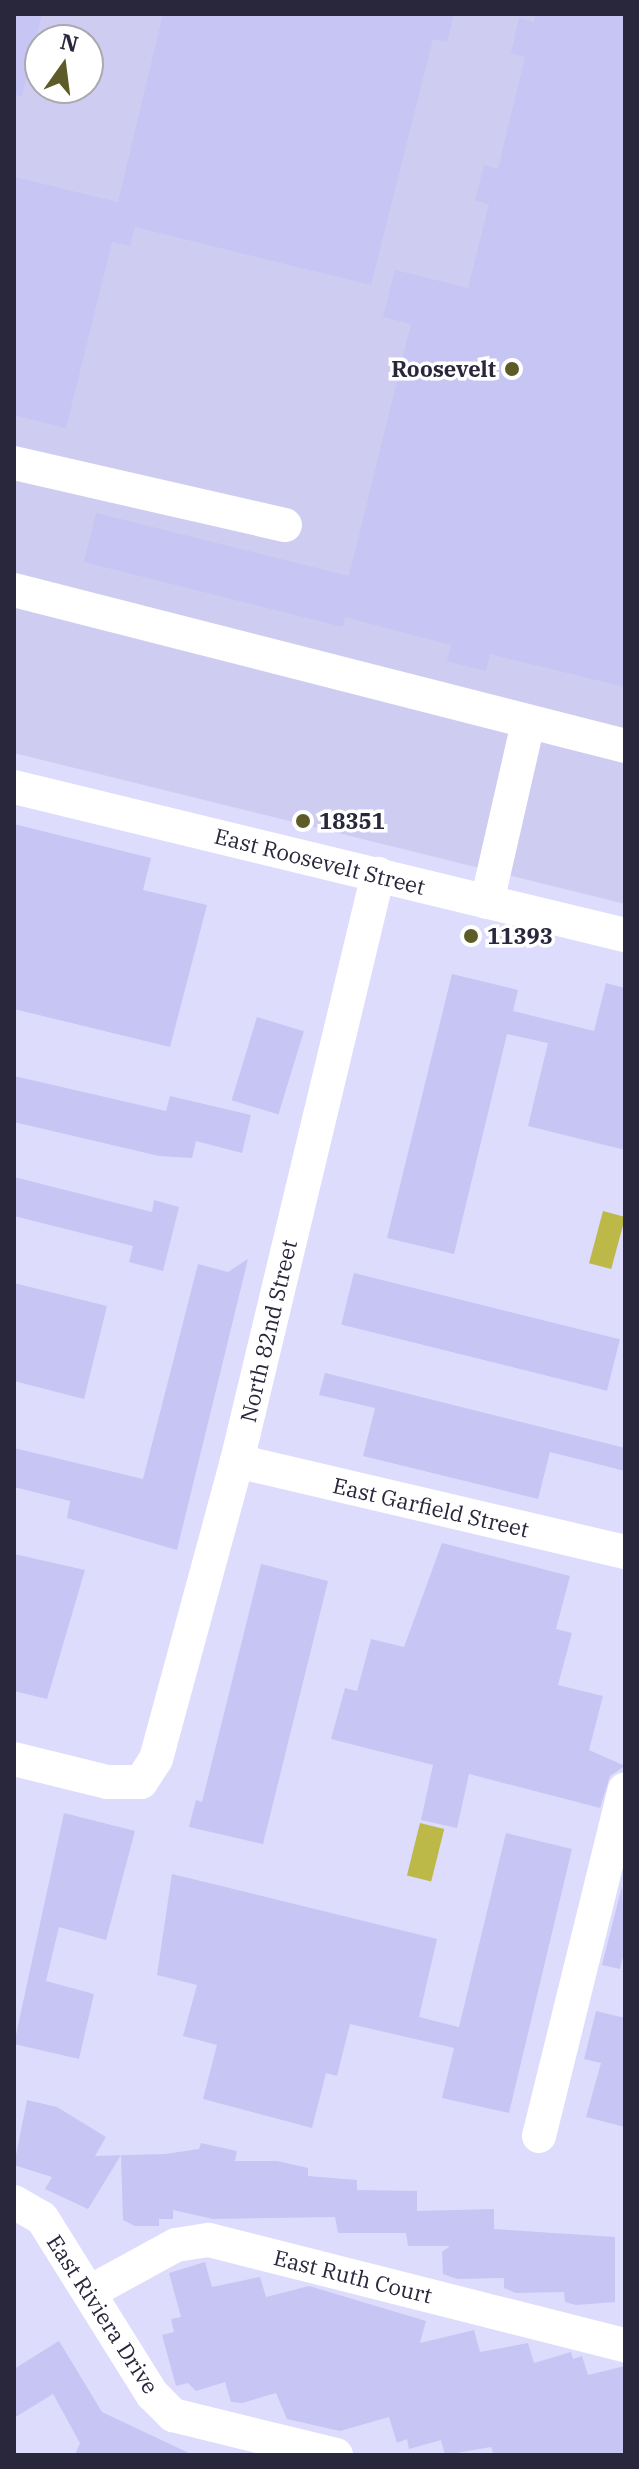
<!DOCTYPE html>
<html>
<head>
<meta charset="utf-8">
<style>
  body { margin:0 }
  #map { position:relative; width:639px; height:2469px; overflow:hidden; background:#dddcfd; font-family:"IBM Plex Serif",serif }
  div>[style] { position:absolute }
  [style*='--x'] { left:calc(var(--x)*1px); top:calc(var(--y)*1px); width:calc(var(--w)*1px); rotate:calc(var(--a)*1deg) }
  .built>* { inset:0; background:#ceccf1 }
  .water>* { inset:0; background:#bdb949; transform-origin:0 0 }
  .building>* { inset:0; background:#c7c5f4; transform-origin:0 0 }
  .minor>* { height:34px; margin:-17px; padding:0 17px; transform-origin:17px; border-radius:17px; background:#fff }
  .dots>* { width:22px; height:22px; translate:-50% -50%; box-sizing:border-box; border:4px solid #fff; border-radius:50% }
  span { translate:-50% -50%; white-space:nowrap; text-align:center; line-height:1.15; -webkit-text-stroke:7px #fff; paint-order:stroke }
  .poi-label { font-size:22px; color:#28273b; font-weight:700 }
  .right { translate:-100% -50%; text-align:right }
  .left { translate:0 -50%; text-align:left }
  .street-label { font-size:22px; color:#28273b }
  .frame { position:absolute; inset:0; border:16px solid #28273b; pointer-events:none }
  .north { position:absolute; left:24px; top:24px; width:80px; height:80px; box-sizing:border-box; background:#fff; border:2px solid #a9a9b1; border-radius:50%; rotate:14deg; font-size:22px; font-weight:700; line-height:32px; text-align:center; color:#28273b }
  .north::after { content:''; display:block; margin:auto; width:28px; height:36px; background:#5d5c28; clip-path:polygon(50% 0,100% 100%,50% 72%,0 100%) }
</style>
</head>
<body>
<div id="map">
  <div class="built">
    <div style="clip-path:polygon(evenodd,14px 14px,625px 14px,625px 904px,14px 753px,14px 14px,40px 40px,88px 40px,88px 88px,40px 88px,40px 40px)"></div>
  </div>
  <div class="water">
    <div style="left:603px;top:1211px;width:23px;height:54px;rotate:15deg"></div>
    <div style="left:420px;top:1823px;width:25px;height:54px;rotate:14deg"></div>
  </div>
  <div class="building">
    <div style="clip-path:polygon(14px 14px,42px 14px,22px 96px,14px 95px)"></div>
    <div style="clip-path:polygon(163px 14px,454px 14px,447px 42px,433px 39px,371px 285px,135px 227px,130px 246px,112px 242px,66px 428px,14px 415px,14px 177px,118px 202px)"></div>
    <div style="clip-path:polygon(536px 14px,625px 14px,625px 687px,490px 654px,486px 671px,447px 661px,451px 645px,345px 617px,343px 627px,84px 562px,96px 513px,349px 576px,411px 324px,383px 317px,395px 270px,468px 288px,489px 204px,475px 200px,484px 165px,498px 169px,525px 57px,511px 53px,519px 18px,534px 22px)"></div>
    <div style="clip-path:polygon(14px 824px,151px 858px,143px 890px,207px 905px,170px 1047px,14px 1009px)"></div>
    <div style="clip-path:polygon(452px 974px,518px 990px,513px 1011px,594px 1031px,606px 983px,625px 988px,625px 1150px,528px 1126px,548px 1043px,507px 1034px,454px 1254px,387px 1238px)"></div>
    <div style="left:257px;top:1017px;width:49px;height:87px;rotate:17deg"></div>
    <div style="clip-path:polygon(14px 1076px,166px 1111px,170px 1096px,251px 1115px,242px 1153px,196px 1141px,192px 1158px,159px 1156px,14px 1122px)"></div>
    <div style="clip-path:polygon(14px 1177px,152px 1212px,154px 1200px,179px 1207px,163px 1271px,129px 1262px,133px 1246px,14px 1216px)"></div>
    <div style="clip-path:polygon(248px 1259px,177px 1550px,67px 1518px,70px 1501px,14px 1487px,14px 1448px,143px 1479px,198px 1264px,228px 1272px)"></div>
    <div style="left:354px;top:1273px;width:274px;height:53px;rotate:14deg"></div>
    <div style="clip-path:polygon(14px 1283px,107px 1306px,84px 1399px,14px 1381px)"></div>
    <div style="clip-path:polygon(325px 1373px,625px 1448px,625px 1471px,550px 1452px,538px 1499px,363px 1456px,375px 1408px,319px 1395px)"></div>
    <div style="clip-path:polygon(442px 1543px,570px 1576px,556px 1629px,572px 1633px,558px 1685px,603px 1696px,589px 1750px,625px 1766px,610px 1776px,600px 1808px,469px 1774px,457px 1828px,421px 1820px,433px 1765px,331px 1739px,345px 1688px,357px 1691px,371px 1639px,404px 1647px)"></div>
    <div style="clip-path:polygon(14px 1554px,85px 1570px,47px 1699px,14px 1691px)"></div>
    <div style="clip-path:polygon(261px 1564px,328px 1581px,263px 1844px,189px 1827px,196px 1800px,202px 1802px)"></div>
    <div style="clip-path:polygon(64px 1813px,135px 1831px,106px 1940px,59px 1927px,46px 1981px,94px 1994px,79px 2059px,14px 2044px)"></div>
    <div style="clip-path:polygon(506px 1833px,572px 1849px,509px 2113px,442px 2098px,454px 2048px,350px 2024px,337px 2076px,326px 2073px,312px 2128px,203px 2099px,217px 2045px,183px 2036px,197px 1985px,157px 1975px,172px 1874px,437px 1939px,419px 2017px,459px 2027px)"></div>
    <div style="clip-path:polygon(622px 1886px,625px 1948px,620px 1969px,602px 1965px)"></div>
    <div style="clip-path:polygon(596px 2011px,625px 2018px,625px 2127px,586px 2117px,601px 2063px,584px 2059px)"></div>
    <div style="clip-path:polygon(27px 2100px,57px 2107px,106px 2137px,95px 2156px,165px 2154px,199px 2149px,201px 2143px,237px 2151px,235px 2161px,277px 2161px,308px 2168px,308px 2176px,357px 2180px,357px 2190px,417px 2191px,417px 2211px,494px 2209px,494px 2229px,615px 2237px,615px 2302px,576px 2305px,565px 2302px,564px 2292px,516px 2293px,504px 2288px,504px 2278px,457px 2279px,443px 2274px,442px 2252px,450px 2246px,408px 2246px,406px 2233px,338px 2233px,335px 2217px,213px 2219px,173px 2210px,173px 2219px,159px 2219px,159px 2226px,135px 2226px,123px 2220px,121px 2155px,88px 2209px,45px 2189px,52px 2177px,14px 2165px)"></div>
    <div style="clip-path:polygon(205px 2262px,212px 2287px,260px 2277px,266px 2297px,309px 2286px,426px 2321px,420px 2343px,474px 2330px,480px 2352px,528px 2343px,534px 2363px,571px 2352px,573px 2359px,582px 2356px,588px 2375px,625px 2366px,625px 2455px,494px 2455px,491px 2447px,445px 2455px,441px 2440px,409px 2449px,407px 2439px,397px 2443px,389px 2417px,340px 2431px,287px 2419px,276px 2393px,242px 2403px,231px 2402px,225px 2382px,196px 2391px,188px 2383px,176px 2386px,162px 2335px,174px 2332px,171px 2319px,181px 2317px,169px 2273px)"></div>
    <div style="clip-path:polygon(59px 2341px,102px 2412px,193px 2455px,75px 2455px,80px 2443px,53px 2394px,14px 2418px,14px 2369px)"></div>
  </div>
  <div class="minor">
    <div style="--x:14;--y:463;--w:278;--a:12.9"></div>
    <div style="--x:14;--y:590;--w:631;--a:14.32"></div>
    <div style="--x:14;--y:787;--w:629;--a:13.62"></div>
    <div style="--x:487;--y:902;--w:184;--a:-77.1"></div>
    <div style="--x:237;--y:1461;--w:399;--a:13.2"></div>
    <div style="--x:14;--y:1759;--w:96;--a:13.9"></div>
    <div style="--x:107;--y:1782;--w:34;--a:0"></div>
    <div style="--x:141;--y:1782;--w:27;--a:-57"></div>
    <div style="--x:156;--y:1759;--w:309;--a:-74.8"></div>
    <div style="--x:237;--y:1461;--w:604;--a:-76.49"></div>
    <div style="--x:539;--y:2136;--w:357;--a:-76.1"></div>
    <div style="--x:14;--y:2202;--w:32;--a:30"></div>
    <div style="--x:42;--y:2218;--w:208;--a:58"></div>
    <div style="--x:152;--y:2394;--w:30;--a:45"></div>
    <div style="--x:173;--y:2415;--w:168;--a:13.8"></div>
    <div style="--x:90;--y:2292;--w:98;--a:-28.7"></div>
    <div style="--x:176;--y:2245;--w:33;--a:-9"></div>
    <div style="--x:209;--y:2240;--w:429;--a:14.2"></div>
  </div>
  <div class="dots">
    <div style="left:512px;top:369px;background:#5d5c28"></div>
    <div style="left:303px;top:821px;background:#5d5c28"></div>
    <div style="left:471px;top:936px;background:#5d5c28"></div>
  </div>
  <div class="poi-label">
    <span class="right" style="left:496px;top:369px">Roosevelt</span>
    <span class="left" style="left:319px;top:821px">18351</span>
    <span class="left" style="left:487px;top:936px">11393</span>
  </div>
  <div class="street-label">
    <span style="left:320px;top:861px;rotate:14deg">East Roosevelt Street</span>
    <span style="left:268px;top:1331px;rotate:-77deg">North 82nd Street</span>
    <span style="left:431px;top:1507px;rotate:13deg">East Garfield Street</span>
    <span style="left:353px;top:2276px;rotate:14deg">East Ruth Court</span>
    <span style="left:103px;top:2314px;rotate:57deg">East Riviera Drive</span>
  </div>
  <div class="frame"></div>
  <div class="north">N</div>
</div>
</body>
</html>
